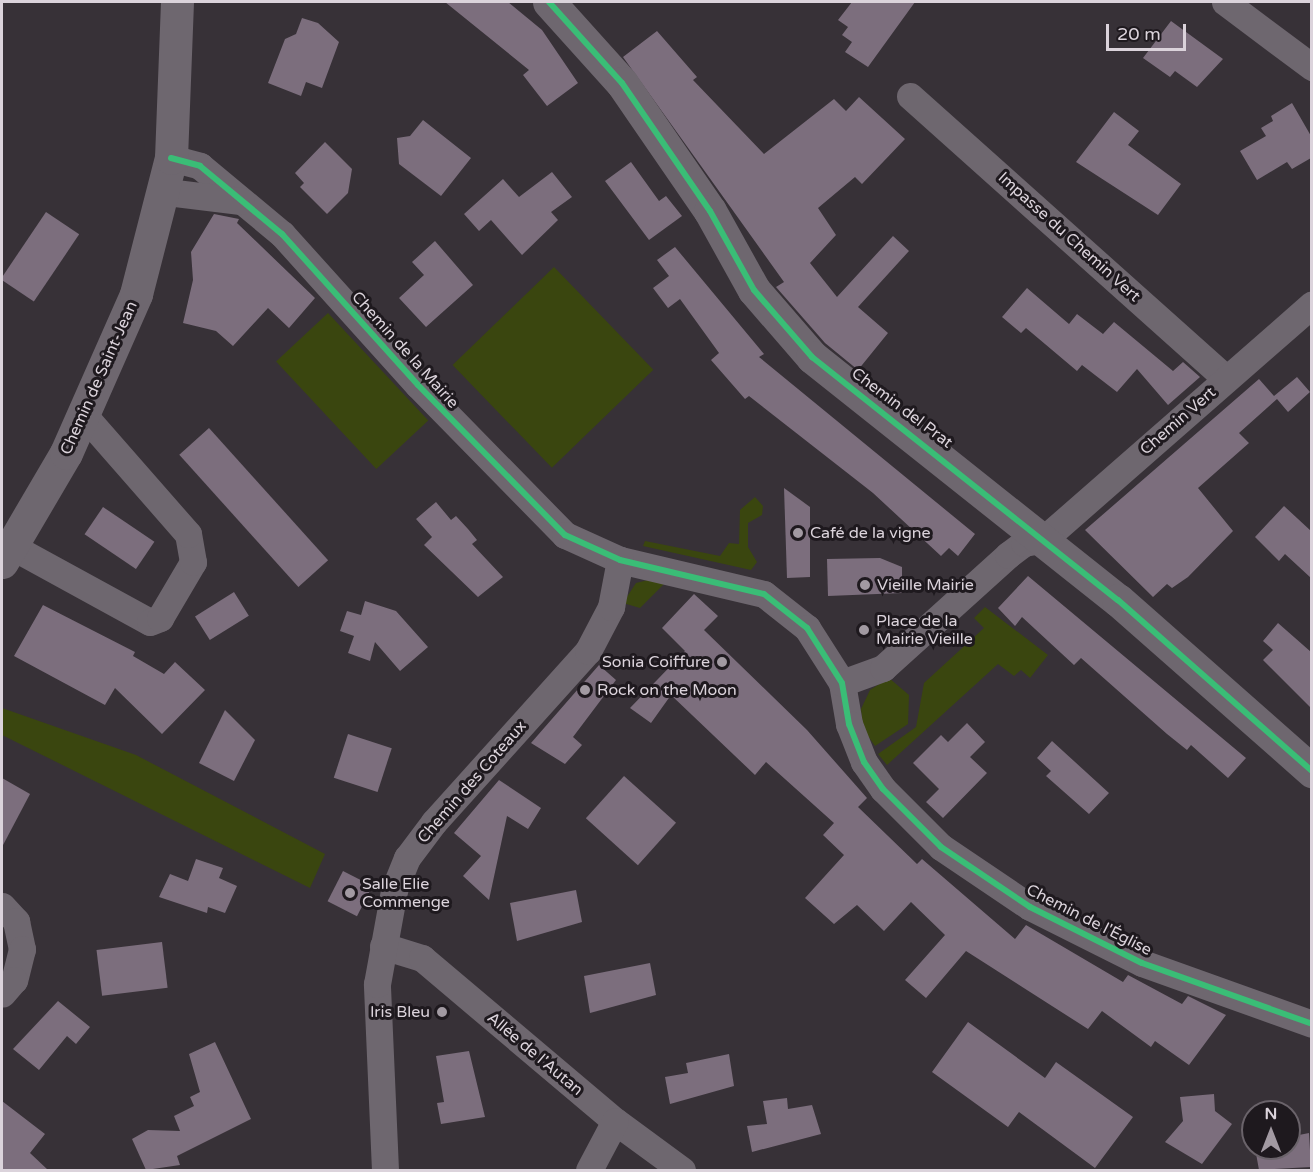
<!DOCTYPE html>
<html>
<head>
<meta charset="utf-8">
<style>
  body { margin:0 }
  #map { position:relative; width:1313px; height:1172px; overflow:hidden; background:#373137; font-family:"Varela Round",sans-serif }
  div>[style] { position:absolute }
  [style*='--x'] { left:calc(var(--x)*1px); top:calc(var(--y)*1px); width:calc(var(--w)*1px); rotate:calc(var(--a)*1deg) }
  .green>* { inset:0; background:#3a460f; transform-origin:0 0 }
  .building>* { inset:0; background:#7c6e7d; transform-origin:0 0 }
  .minor>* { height:27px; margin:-13.5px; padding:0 13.5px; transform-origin:13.5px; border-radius:13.5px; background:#6e676f }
  .tertiary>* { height:33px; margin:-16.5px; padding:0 16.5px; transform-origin:16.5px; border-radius:16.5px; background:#6e676f }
  .cycleway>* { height:6px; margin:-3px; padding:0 3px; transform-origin:3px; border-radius:3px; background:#3abd76 }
  .dots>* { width:16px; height:16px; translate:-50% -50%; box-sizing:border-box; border:3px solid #1e191e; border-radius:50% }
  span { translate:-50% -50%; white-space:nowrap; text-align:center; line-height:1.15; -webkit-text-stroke:6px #1e191e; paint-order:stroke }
  .street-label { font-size:16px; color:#dbd3db }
  .poi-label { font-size:16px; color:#dbd3db }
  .left { translate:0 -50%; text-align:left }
  .right { translate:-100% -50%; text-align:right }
  .frame { position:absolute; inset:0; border:3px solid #dbd3db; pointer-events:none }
  .north { position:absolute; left:1241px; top:1100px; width:60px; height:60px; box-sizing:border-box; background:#1e191e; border:2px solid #6a636a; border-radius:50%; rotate:0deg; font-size:16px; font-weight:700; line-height:24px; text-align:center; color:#dbd3db }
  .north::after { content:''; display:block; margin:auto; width:21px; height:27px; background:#a29aa2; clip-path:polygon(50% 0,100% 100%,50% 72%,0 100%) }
  .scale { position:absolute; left:1106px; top:24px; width:80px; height:27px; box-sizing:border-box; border:3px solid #dbd3db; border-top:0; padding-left:8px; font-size:18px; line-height:21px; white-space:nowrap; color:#dbd3db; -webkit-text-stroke:4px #1e191e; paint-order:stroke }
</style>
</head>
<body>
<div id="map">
  <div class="green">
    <div style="left:554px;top:267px;width:143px;height:141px;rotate:46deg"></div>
    <div style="left:328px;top:313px;width:147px;height:71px;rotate:47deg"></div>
    <div style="clip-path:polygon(755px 497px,763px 506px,762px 515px,748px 523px,748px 547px,757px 562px,751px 570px,643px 546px,645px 541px,720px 556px,729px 543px,739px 544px,740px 510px)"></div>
    <div style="clip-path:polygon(652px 579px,668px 580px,640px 608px,623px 603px,636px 583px)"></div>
    <div style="clip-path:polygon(985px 607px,1048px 655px,1030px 678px,1021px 670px,1014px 676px,998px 664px,887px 765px,878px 754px,916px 727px,924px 683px,984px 628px,974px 618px)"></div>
    <div style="clip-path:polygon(889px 678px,909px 695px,908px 724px,875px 746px,863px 729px,861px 709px,870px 690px)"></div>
    <div style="clip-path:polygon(2px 708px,136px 755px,325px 854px,310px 888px,2px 735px)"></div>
  </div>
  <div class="building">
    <div style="clip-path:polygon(445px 2px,508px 2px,542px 30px,578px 83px,547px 106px,523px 75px,529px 70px)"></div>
    <div style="clip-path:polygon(852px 2px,915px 2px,868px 67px,845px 52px,852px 42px,842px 35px,848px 27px,838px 20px)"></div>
    <div style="clip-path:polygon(302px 18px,318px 23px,339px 42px,322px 88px,306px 82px,301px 96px,268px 83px,285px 39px,296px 34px)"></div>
    <div style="clip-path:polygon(1171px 21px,1223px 59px,1197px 87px,1175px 71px,1170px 77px,1143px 58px)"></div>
    <div style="clip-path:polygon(657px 31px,697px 77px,693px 80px,764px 154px,834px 99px,846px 111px,859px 97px,905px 139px,862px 184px,855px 177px,818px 208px,836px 235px,810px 263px,837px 297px,893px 236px,909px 251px,858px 307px,888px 333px,858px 370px,825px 343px,776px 287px,784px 282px,623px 57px)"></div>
    <div style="clip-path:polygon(1292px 103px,1311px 136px,1311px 158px,1292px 169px,1287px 162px,1257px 180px,1240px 151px,1266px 136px,1261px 128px,1273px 121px,1271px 116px)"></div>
    <div style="clip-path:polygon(1114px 112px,1139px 131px,1128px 145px,1181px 184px,1158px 215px,1076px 162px)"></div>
    <div style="clip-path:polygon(423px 120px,471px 158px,441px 196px,399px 164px,397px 138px,410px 136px)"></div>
    <div style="clip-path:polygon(325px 142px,352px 169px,348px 193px,327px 214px,300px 187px,304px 183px,295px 173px)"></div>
    <div style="clip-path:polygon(631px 162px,659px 201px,666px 196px,682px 216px,649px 240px,605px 181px)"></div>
    <div style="clip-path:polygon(552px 172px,572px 197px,551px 212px,558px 220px,522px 255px,491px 220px,479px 231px,464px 214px,503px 179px,519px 197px)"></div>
    <div style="left:46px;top:212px;width:40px;height:81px;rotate:34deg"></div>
    <div style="clip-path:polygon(214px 214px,239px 219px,237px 223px,315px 298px,289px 328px,268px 308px,233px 346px,216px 331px,183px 323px,193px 280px,191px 252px)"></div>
    <div style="clip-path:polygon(435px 241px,473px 285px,426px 327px,399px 298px,424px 275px,412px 262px)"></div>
    <div style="clip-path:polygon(675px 247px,764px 354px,759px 357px,975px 534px,958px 556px,949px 548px,941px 556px,873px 493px,749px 396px,745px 399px,711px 360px,719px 353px,680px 299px,668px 308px,653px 288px,669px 276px,657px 260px)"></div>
    <div style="clip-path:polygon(1027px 288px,1069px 324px,1077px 314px,1103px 334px,1114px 322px,1173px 371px,1183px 362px,1200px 377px,1168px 405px,1137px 369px,1117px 392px,1082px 365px,1077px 371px,1026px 328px,1021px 333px,1002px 317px)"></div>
    <div style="clip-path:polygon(1297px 377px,1310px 392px,1288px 412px,1277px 399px,1239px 433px,1249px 443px,1198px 488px,1233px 531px,1188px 577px,1172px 588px,1167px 584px,1153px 597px,1085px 530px,1259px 379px,1274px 396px)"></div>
    <div style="left:209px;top:428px;width:178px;height:40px;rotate:48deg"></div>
    <div style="clip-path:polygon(784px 488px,810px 507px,810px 577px,787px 578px)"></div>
    <div style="clip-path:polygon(436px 502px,451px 520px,456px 516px,468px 529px,477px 540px,472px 544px,503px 577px,478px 597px,424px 545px,432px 537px,416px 519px)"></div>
    <div style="clip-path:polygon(1284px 506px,1311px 531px,1311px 578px,1285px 554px,1279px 561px,1255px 537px)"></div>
    <div style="left:103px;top:507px;width:62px;height:33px;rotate:34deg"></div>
    <div style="clip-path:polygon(880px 558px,902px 567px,902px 593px,828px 596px,827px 559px)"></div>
    <div style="clip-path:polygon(1028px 576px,1246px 758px,1228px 778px,1191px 745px,1187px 750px,1167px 734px,1081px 658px,1074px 665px,1022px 617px,1015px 626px,998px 608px)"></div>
    <div style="left:234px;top:592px;width:28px;height:46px;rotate:58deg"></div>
    <div style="clip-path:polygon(694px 594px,718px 616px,704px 630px,807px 730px,867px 798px,858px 807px,917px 864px,922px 859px,1015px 939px,1026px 925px,1123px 982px,1128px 975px,1182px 1004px,1188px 996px,1226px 1015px,1189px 1065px,1155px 1041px,1151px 1047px,1102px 1011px,1088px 1029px,966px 951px,926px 998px,905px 980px,945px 935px,911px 902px,884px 931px,857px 905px,834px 924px,805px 898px,844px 855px,823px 835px,834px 823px,766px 762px,755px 775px,671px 695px,651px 723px,630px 708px,685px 651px,662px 628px)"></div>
    <div style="clip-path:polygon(365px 601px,396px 611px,428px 647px,400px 671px,375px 642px,370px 661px,348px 653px,354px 636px,340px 631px,347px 611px,361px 615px)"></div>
    <div style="clip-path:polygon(43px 605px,135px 652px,133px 656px,164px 674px,175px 662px,205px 690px,162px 734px,115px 688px,105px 705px,14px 656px)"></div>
    <div style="clip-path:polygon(1278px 623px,1311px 652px,1311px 708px,1263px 660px,1273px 650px,1263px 641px)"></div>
    <div style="clip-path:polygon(599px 665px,616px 680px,573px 737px,582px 745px,565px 764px,531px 743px)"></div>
    <div style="clip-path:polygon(225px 710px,255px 740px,234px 781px,199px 763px)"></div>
    <div style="clip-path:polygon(967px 723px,985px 742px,970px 757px,987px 773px,943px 818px,926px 802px,939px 789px,913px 763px,941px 735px,948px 742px)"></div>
    <div style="left:348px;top:734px;width:46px;height:46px;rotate:18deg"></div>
    <div style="clip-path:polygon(1052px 741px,1109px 793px,1089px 814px,1046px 776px,1051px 771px,1037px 758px)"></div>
    <div style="left:624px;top:776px;width:70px;height:57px;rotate:42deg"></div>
    <div style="clip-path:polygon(2px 778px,30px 794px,2px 847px)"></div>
    <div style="clip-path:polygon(499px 780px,541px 808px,528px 829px,507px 816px,489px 900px,463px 876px,481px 856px,454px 833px)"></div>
    <div style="clip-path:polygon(196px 859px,223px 868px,219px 878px,237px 886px,225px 913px,208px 907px,207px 913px,159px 897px,170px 874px,188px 881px)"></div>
    <div style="left:343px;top:871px;width:33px;height:34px;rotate:27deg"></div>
    <div style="clip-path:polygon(576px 890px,582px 922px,517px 941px,510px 903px)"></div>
    <div style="left:162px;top:942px;width:46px;height:66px;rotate:83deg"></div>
    <div style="clip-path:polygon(650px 963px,656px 995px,590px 1013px,584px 976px)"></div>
    <div style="clip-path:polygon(58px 1001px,90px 1027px,76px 1044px,67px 1036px,39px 1070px,13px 1049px)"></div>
    <div style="clip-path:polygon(968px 1022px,1045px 1078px,1056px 1062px,1133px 1117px,1095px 1168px,1019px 1112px,1008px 1127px,932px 1072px)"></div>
    <div style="clip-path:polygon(215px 1042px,251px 1119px,177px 1156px,180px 1165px,146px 1170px,132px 1139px,148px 1130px,180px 1131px,174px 1116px,194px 1106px,190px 1097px,200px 1092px,189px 1054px)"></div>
    <div style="clip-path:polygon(469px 1051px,485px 1117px,441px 1124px,437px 1103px,444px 1102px,436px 1056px)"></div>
    <div style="clip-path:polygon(729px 1054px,734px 1086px,670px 1104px,665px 1077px,688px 1073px,686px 1063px)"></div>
    <div style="clip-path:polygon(1214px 1094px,1215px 1111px,1232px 1124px,1202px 1164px,1165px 1142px,1183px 1121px,1180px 1097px)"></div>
    <div style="clip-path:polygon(787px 1098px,788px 1109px,812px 1105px,821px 1134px,752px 1152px,747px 1126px,767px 1124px,763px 1101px)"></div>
    <div style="clip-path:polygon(2px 1101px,45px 1134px,30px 1153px,48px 1170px,2px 1170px)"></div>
    <div style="clip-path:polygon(1309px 1133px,1311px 1167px,1259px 1170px,1255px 1148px,1289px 1148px,1289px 1137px)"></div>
  </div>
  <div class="minor">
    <div style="--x:1225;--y:2;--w:109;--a:36.8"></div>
    <div style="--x:910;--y:96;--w:424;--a:41.8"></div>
    <div style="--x:171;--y:158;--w:30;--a:15"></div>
    <div style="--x:200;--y:166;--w:107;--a:39.7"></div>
    <div style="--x:282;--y:234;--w:203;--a:48"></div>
    <div style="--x:418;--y:385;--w:210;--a:45.6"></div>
    <div style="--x:565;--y:535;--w:60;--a:24.4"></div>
    <div style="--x:620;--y:560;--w:148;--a:13.3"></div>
    <div style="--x:764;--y:594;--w:55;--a:38.3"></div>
    <div style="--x:807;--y:628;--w:65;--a:57.5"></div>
    <div style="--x:842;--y:683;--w:42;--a:80.3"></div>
    <div style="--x:849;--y:724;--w:41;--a:68.5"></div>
    <div style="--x:864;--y:762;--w:33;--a:55"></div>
    <div style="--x:883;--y:789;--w:82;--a:45"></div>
    <div style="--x:941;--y:847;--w:107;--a:34"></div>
    <div style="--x:1030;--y:907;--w:125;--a:26.6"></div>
    <div style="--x:1142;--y:963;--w:181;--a:19.7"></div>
    <div style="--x:167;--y:192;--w:74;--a:7"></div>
    <div style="--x:11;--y:546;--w:158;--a:28.7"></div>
    <div style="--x:150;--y:622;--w:11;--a:-22"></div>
    <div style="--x:160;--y:618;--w:65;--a:-59.5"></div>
    <div style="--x:193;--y:562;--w:28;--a:-100"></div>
    <div style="--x:188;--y:534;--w:158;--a:-131.2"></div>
    <div style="--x:842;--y:683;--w:44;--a:-20.1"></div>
    <div style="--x:883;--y:668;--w:169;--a:-42.1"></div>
    <div style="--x:1008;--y:555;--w:20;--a:-37"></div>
    <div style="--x:1024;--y:543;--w:20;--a:-11"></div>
    <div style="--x:1044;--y:539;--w:356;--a:-41.2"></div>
    <div style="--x:2;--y:906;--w:21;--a:47"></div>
    <div style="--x:16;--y:921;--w:29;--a:78"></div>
    <div style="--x:22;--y:949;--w:32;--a:104"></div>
    <div style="--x:14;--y:980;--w:18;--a:131"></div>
    <div style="--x:383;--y:946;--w:41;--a:17.1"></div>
    <div style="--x:422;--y:958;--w:253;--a:40.2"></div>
    <div style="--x:615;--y:1121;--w:83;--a:36.2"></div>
    <div style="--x:385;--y:1170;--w:186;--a:-92.5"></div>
    <div style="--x:377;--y:984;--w:96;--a:-79.7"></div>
    <div style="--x:394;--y:890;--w:35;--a:-68"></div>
    <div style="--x:407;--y:858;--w:45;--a:-53.1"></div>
    <div style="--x:434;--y:822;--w:230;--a:-48"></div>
    <div style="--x:588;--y:651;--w:50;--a:-62.4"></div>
    <div style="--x:611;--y:607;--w:48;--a:-79.2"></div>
    <div style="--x:589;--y:1170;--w:55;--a:-62"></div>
  </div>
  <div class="tertiary">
    <div style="--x:549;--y:2;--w:109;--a:48"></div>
    <div style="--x:622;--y:83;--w:155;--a:55.5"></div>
    <div style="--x:710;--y:211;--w:90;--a:60.9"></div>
    <div style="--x:754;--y:290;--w:89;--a:49.1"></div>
    <div style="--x:812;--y:357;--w:391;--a:38.5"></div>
    <div style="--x:1118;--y:600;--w:259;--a:41.4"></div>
    <div style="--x:2;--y:562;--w:126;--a:-59.6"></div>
    <div style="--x:66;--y:453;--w:174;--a:-66.2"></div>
    <div style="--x:136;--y:294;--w:140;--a:-75.6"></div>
    <div style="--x:171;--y:158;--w:156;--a:-87.8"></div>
  </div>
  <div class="cycleway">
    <div style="--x:549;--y:2;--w:109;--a:48"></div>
    <div style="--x:622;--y:83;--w:155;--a:55.5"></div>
    <div style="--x:710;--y:211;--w:90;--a:60.9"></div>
    <div style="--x:754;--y:290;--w:89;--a:49.1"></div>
    <div style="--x:812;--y:357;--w:391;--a:38.5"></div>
    <div style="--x:1118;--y:600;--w:259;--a:41.4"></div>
    <div style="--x:171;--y:158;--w:30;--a:15"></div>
    <div style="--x:200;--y:166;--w:107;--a:39.7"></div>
    <div style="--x:282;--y:234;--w:203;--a:48"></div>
    <div style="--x:418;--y:385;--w:210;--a:45.6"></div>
    <div style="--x:565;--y:535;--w:60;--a:24.4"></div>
    <div style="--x:620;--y:560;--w:148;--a:13.3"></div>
    <div style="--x:764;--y:594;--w:55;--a:38.3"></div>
    <div style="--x:807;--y:628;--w:65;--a:57.5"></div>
    <div style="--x:842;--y:683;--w:42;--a:80.3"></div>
    <div style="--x:849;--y:724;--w:41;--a:68.5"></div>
    <div style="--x:864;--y:762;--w:33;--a:55"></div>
    <div style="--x:883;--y:789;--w:82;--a:45"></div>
    <div style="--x:941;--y:847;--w:107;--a:34"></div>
    <div style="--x:1030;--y:907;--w:125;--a:26.6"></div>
    <div style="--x:1142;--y:963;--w:181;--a:19.7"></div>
  </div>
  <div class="dots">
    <div style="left:798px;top:533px;background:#a29aa2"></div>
    <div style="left:865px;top:585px;background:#a29aa2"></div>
    <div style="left:864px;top:630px;background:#a29aa2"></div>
    <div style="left:722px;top:662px;background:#a29aa2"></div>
    <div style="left:585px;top:690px;background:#a29aa2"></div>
    <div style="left:350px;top:893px;background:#a29aa2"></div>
    <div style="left:442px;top:1012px;background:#a29aa2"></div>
  </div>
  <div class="street-label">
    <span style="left:1069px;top:237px;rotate:42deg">Impasse du Chemin Vert</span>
    <span style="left:405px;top:350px;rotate:48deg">Chemin de la Mairie</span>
    <span style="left:99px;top:378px;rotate:-66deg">Chemin de Saint-Jean</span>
    <span style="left:902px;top:408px;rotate:37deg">Chemin del Prat</span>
    <span style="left:1178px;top:421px;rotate:-41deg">Chemin Vert</span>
    <span style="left:472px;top:782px;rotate:-49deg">Chemin des Coteaux</span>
    <span style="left:1089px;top:920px;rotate:27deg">Chemin de l'Église</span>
    <span style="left:535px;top:1054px;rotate:40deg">Allée de l'Autan</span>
  </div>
  <div class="poi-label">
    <span class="left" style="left:810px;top:533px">Café de la vigne</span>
    <span class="left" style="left:877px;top:585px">Vieille Mairie</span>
    <span class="left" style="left:876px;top:630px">Place de la<br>Mairie Vieille</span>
    <span class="right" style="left:710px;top:662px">Sonia Coiffure</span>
    <span class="left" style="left:597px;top:690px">Rock on the Moon</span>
    <span class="left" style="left:362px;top:893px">Salle Elie<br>Commenge</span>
    <span class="right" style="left:430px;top:1012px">Iris Bleu</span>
  </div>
  <div class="frame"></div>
  <div class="north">N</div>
  <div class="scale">20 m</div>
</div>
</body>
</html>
